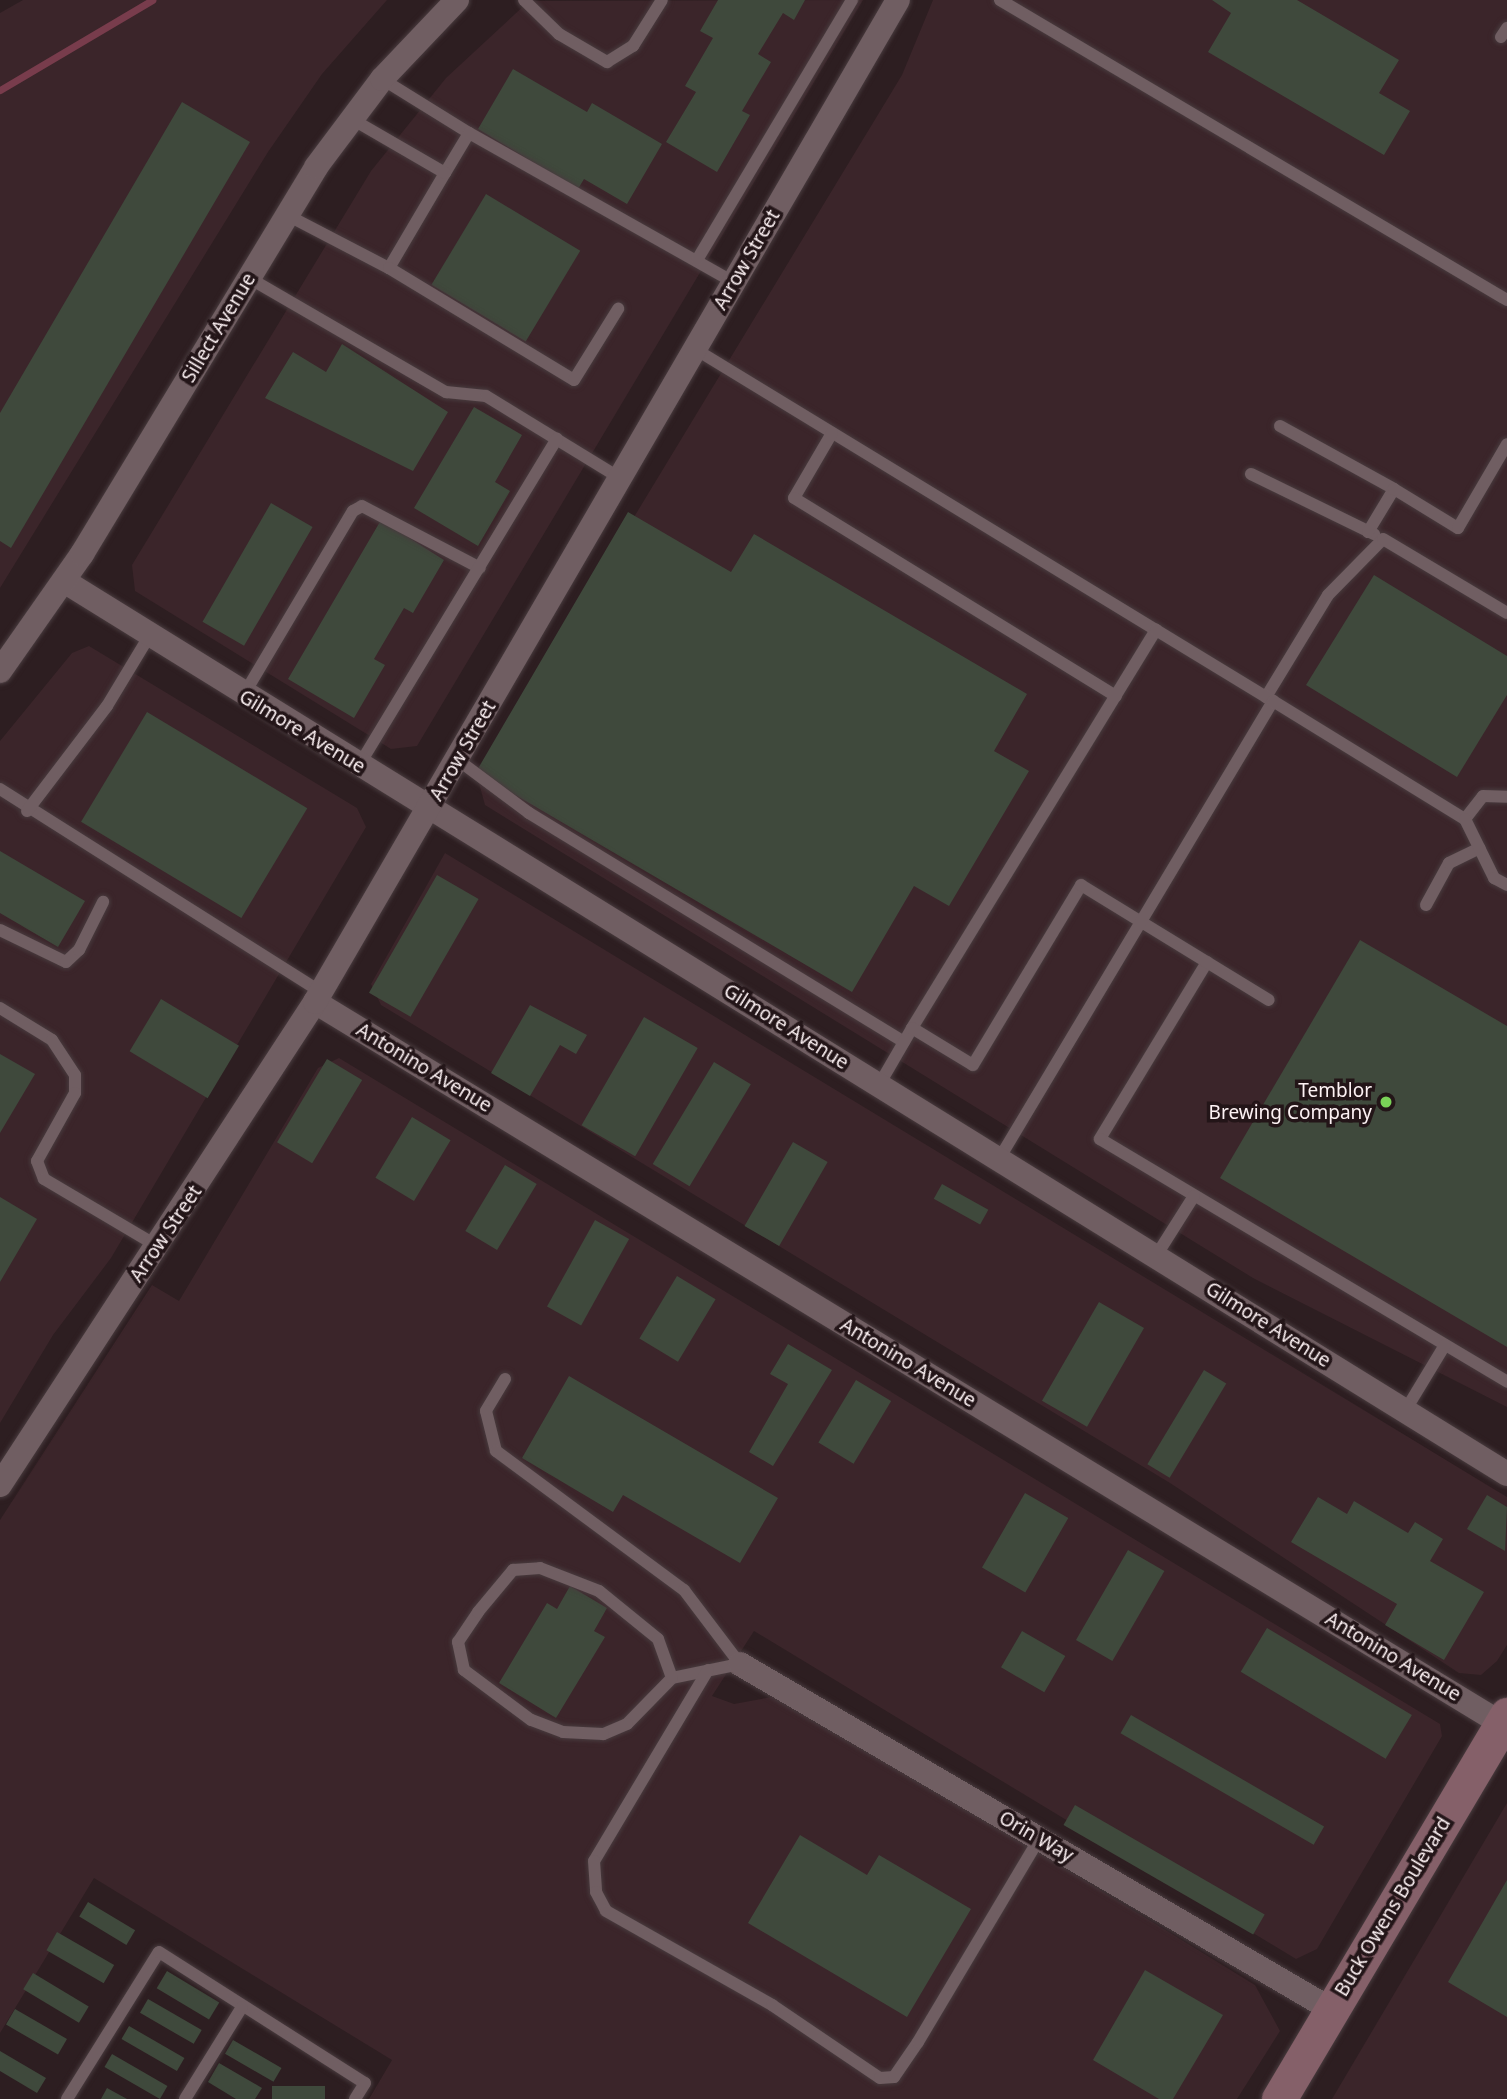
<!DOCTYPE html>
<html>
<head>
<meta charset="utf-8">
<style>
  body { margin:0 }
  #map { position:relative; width:1507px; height:2099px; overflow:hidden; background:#2d1e21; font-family:"Noto Sans",sans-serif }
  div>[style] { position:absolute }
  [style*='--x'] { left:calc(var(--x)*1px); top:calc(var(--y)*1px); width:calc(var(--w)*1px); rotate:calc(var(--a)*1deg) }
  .built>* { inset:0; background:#3b252a }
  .stream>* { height:7px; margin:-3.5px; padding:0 3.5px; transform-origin:3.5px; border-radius:3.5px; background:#783c4c }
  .building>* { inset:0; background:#3f493c; transform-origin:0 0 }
  .roads { filter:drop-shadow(0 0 2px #483b3e) drop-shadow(0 0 2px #483b3e) }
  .lane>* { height:12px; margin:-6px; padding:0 6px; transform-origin:6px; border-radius:6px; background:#705e62 }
  .street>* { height:24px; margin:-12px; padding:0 12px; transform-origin:12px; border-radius:12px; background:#705e62 }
  .secondary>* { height:35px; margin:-17.5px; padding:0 17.5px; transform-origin:17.5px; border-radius:17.5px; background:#856069 }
  .dots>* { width:19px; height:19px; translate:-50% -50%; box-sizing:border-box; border:4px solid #231518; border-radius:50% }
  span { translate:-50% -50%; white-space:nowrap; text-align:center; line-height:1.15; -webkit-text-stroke:7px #231518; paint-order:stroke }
  .street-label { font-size:19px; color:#fdf2f4 }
  .poi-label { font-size:19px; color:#fdf2f4 }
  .right { translate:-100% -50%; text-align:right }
</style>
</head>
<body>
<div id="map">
  <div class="built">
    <div style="clip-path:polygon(23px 0,387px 0,322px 74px,268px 152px,0 588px,0 13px)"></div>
    <div style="clip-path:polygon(863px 0,417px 746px,391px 749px,135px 591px,132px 565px,371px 171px,446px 78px,529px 1px)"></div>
    <div style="clip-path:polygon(933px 0,1507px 0,1507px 1407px,1253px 1278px,485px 805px,477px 776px,902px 75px)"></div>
    <div style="clip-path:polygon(89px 646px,357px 808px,366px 827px,111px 1258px,53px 1335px,0 1423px,0 741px,72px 653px)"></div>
    <div style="clip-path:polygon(445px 853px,1507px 1497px,1507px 1645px,1497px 1661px,1481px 1675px,1459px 1673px,1170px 1483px,381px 1005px,371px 984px)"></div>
    <div style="clip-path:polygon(339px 1058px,1440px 1724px,1442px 1736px,1317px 1949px,1296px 1959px,754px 1631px,712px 1696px,734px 1704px,782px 1695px,1255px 1985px,1280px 2031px,1237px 2099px,369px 2099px,392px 2060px,94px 1878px,0 2033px,0 1520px,152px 1285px,179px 1301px,318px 1068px)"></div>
    <div style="clip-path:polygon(1507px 1803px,1507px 2099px,1332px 2099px)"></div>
  </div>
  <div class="stream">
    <div style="--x:0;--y:90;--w:177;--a:-30.6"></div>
  </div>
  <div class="building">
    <div style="clip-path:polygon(718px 0,805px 0,794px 20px,783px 13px,758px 54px,771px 62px,742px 111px,750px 115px,717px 172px,666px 142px,696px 92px,685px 86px,713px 38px,700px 31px)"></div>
    <div style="clip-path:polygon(1297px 0,1399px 60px,1379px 93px,1410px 111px,1384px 155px,1208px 52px,1231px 13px,1212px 0)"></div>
    <div style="clip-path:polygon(513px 69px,587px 112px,592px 103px,662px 144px,627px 204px,584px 179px,578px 189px,478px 129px)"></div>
    <div style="clip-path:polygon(182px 102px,250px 142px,11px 548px,0 541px,0 413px)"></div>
    <div style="left:486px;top:194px;width:110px;height:106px;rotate:31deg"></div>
    <div style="clip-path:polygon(342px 344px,448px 412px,413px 471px,265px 398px,293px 352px,326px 372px)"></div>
    <div style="clip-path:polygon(474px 407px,522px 435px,495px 482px,510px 491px,478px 546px,414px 508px)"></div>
    <div style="left:271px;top:503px;width:48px;height:137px;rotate:30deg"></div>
    <div style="clip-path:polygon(628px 512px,731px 572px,754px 534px,1027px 694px,994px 751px,1029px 771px,949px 906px,914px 886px,852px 992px,476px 772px)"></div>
    <div style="clip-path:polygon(381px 520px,444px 560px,413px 613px,404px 608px,374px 659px,385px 665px,354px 718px,288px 679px)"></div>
    <div style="clip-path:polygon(1374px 575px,1507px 656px,1507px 695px,1457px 777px,1306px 685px)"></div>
    <div style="left:147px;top:712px;width:187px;height:128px;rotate:31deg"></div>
    <div style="clip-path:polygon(0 851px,85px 901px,58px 947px,0 913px)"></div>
    <div style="left:437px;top:875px;width:48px;height:136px;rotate:30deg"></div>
    <div style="clip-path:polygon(1360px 940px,1507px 1026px,1507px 1347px,1220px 1178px)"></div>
    <div style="left:161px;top:999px;width:91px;height:61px;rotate:31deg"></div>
    <div style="clip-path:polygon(530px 1005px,587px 1035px,576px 1054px,560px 1045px,530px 1096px,491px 1073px)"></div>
    <div style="left:644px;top:1017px;width:62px;height:125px;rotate:30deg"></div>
    <div style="clip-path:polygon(0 1054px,35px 1074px,0 1133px)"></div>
    <div style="left:327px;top:1059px;width:41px;height:97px;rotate:31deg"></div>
    <div style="left:714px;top:1062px;width:43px;height:119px;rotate:31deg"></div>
    <div style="left:412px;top:1117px;width:45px;height:71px;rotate:31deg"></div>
    <div style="left:793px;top:1142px;width:40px;height:97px;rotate:30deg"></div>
    <div style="left:505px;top:1165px;width:37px;height:77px;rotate:31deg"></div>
    <div style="left:942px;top:1184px;width:53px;height:17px;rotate:29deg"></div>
    <div style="clip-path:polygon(0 1197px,37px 1219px,0 1282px)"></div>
    <div style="left:595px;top:1220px;width:39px;height:99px;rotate:29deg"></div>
    <div style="left:677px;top:1276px;width:45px;height:73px;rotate:31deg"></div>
    <div style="left:1099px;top:1302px;width:52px;height:114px;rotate:30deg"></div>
    <div style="clip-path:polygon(788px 1344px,832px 1370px,773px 1466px,749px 1452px,788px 1384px,770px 1374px)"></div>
    <div style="left:1204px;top:1370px;width:26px;height:110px;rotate:31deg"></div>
    <div style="clip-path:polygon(569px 1376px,778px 1498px,740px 1563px,623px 1495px,613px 1512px,522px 1458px)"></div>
    <div style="left:856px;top:1380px;width:41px;height:73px;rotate:31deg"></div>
    <div style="left:1025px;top:1493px;width:50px;height:86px;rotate:30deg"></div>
    <div style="clip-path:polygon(1487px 1495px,1507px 1507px,1505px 1551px,1467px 1529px)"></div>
    <div style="clip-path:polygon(1318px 1497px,1347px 1514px,1354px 1501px,1408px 1533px,1415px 1522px,1443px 1539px,1430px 1561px,1484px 1592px,1444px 1660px,1385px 1625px,1397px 1604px,1291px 1542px)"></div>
    <div style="left:1128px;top:1550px;width:42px;height:104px;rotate:30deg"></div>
    <div style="clip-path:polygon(570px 1586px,607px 1608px,594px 1631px,605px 1637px,556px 1718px,499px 1683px,547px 1603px,557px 1609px)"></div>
    <div style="left:1267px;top:1628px;width:169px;height:51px;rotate:31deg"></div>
    <div style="left:1022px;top:1631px;width:50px;height:42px;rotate:30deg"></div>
    <div style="left:1131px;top:1715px;width:223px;height:21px;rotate:30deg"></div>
    <div style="left:1075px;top:1805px;width:219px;height:23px;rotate:30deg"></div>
    <div style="clip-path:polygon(800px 1835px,867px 1875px,879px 1855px,971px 1909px,907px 2017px,748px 1923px)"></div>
    <div style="clip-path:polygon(1507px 1880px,1507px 2017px,1448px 1982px)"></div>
    <div style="left:88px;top:1902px;width:55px;height:17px;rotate:31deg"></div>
    <div style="left:57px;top:1932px;width:66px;height:21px;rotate:30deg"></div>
    <div style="clip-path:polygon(1145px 1970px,1223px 2015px,1173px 2099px,1159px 2099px,1093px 2060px)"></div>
    <div style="left:167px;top:1971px;width:61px;height:20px;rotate:31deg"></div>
    <div style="left:33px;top:1973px;width:65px;height:19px;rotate:31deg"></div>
    <div style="left:148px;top:1999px;width:62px;height:16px;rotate:30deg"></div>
    <div style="left:15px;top:2009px;width:60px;height:18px;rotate:30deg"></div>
    <div style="left:129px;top:2026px;width:64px;height:15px;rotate:30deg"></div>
    <div style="left:233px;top:2040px;width:56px;height:16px;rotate:30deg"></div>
    <div style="clip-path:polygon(0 2051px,46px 2078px,37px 2093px,0 2071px)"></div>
    <div style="left:112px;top:2054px;width:64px;height:15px;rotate:30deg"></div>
    <div style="clip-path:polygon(219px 2063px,262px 2088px,255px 2099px,236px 2099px,208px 2082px)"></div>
    <div style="left:272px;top:2086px;width:53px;height:13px"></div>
    <div style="clip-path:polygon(107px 2088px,127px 2099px,101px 2099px)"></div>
  </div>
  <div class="roads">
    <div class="lane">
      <div style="--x:524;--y:0;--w:49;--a:44.2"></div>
      <div style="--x:559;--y:34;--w:56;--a:30.3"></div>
      <div style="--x:607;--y:62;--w:31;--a:-32"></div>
      <div style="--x:633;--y:46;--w:54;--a:-57.8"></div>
      <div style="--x:1000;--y:0;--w:589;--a:30.61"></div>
      <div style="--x:1501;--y:37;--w:11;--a:-56"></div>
      <div style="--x:382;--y:79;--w:102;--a:31.8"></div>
      <div style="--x:469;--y:133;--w:47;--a:121"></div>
      <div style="--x:469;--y:133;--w:303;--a:29.4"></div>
      <div style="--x:287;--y:215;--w:115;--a:27.5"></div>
      <div style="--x:389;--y:268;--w:110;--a:-59.5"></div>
      <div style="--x:445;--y:173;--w:110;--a:-149.9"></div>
      <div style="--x:697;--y:260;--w:303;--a:-59.2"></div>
      <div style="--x:389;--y:268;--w:216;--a:31.2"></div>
      <div style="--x:574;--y:380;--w:84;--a:-58.2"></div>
      <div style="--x:249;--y:278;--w:228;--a:30.1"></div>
      <div style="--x:446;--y:392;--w:40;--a:5.7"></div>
      <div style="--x:486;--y:396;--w:157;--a:31.5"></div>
      <div style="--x:695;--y:349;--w:540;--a:31.36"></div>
      <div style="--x:1280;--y:426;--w:130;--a:28.9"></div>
      <div style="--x:832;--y:433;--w:75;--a:120.3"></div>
      <div style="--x:794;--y:498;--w:378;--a:31.6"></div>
      <div style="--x:1251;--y:474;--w:137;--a:26"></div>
      <div style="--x:1368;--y:532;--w:50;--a:-58.8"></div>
      <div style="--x:1394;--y:489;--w:75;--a:31.4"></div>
      <div style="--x:1458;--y:528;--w:97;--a:-59.7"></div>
      <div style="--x:243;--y:696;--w:215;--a:-59.3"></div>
      <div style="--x:353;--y:511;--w:10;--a:-29"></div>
      <div style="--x:362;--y:506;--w:133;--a:27.7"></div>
      <div style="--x:1266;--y:697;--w:119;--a:-58.7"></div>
      <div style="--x:1328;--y:595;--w:78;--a:-45.5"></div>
      <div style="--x:1383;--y:539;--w:144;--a:30.8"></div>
      <div style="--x:458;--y:760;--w:89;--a:36.7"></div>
      <div style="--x:529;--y:813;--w:439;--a:31.4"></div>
      <div style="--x:358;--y:767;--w:384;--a:-58.8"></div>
      <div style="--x:0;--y:789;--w:380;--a:32.3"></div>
      <div style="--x:27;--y:811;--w:132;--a:-52.7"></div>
      <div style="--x:107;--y:706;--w:79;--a:-58.9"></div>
      <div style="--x:1465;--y:819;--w:29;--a:-52"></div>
      <div style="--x:1483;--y:796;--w:24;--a:2"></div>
      <div style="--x:1426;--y:905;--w:48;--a:-61.3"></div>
      <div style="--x:1449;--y:863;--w:34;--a:-26"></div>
      <div style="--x:0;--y:930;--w:73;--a:25.9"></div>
      <div style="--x:66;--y:962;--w:18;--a:-43"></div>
      <div style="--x:79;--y:950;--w:54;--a:-63.4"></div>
      <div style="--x:1207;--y:962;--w:207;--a:121.2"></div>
      <div style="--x:1100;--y:1139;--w:474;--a:30.8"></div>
      <div style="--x:0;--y:1008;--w:61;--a:31.6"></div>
      <div style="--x:52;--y:1040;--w:42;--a:56.7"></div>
      <div style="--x:75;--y:1075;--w:18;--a:90"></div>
      <div style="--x:75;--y:1093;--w:78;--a:119.2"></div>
      <div style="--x:37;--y:1161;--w:19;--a:69"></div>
      <div style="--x:44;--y:1179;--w:134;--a:30.6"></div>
      <div style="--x:912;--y:1028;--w:467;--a:-58.5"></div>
      <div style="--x:1156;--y:630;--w:137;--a:31.3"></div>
      <div style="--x:879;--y:1085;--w:66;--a:-59.9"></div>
      <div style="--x:912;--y:1028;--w:71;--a:31.2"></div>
      <div style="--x:973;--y:1065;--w:210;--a:-59"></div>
      <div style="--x:1081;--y:885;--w:220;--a:31.5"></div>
      <div style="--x:999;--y:1159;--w:534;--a:-59.11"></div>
      <div style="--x:1273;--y:701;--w:225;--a:31.6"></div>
      <div style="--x:1465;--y:819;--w:66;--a:63.8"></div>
      <div style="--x:1494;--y:878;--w:15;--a:28"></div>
      <div style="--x:1156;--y:1256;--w:71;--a:-57.7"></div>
      <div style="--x:505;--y:1379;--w:37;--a:121"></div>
      <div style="--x:486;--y:1411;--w:41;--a:76"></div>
      <div style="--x:496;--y:1451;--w:234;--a:36.5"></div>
      <div style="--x:684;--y:1590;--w:93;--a:52.9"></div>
      <div style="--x:740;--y:1664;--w:69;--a:168.4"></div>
      <div style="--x:672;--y:1678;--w:64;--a:134.4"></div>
      <div style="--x:627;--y:1724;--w:26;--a:157"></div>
      <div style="--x:603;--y:1734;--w:40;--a:-177.1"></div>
      <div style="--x:563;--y:1732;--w:34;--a:-159"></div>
      <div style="--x:531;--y:1720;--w:84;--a:-143.3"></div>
      <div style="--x:464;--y:1670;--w:29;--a:-102"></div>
      <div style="--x:458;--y:1642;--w:36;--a:-56"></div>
      <div style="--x:478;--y:1612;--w:55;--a:-50.2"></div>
      <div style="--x:513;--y:1570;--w:27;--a:-4"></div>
      <div style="--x:540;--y:1568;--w:63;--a:21.3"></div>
      <div style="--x:599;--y:1591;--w:76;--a:39.1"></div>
      <div style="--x:658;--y:1639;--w:41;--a:70.3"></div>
      <div style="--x:1405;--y:1411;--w:77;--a:-58.8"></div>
      <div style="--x:708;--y:1670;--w:222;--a:120.8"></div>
      <div style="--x:594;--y:1861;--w:31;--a:86"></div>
      <div style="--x:596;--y:1892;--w:21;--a:62"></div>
      <div style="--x:606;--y:1911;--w:191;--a:29.5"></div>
      <div style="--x:772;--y:2005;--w:130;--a:34.1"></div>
      <div style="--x:880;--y:2078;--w:14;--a:-4"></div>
      <div style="--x:894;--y:2077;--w:42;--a:-55.6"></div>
      <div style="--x:918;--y:2042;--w:236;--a:-59.2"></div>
      <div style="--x:67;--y:2099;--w:173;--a:-58"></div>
      <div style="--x:159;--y:1952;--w:244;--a:32.5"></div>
      <div style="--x:365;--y:2083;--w:19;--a:122"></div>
      <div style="--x:185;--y:2099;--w:108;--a:-58.2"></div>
    </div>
    <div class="street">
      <div style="--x:64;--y:581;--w:1697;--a:31.75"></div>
      <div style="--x:0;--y:671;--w:143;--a:-55"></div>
      <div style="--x:82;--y:554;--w:452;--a:-58.8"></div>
      <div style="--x:316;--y:167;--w:110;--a:-53.1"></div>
      <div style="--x:382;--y:79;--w:109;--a:-46.5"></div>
      <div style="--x:315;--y:1002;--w:1389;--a:31.31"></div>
      <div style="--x:0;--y:1485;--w:577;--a:-56.89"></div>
      <div style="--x:315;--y:1002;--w:1159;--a:-59.81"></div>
      <div style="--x:740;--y:1664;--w:686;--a:30.3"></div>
    </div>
    <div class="secondary">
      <div style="--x:1279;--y:2099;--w:447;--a:-59.3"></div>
    </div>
  </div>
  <div class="dots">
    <div style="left:1386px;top:1102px;background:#7ad157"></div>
  </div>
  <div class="street-label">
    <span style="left:747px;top:260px;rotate:-60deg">Arrow Street</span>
    <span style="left:219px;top:328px;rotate:-59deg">Sillect Avenue</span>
    <span style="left:302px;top:732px;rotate:31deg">Gilmore Avenue</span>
    <span style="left:463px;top:751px;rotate:-60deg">Arrow Street</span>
    <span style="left:786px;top:1027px;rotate:32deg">Gilmore Avenue</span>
    <span style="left:424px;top:1068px;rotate:31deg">Antonino Avenue</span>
    <span style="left:166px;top:1234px;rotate:-56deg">Arrow Street</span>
    <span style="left:1268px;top:1325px;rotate:32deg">Gilmore Avenue</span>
    <span style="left:908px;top:1363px;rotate:31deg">Antonino Avenue</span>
    <span style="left:1393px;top:1657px;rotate:31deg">Antonino Avenue</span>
    <span style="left:1036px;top:1837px;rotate:30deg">Orin Way</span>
    <span style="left:1393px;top:1907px;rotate:-59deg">Buck Owens Boulevard</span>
  </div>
  <div class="poi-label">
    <span class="right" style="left:1372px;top:1102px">Temblor<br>Brewing Company</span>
  </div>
</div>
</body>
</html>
